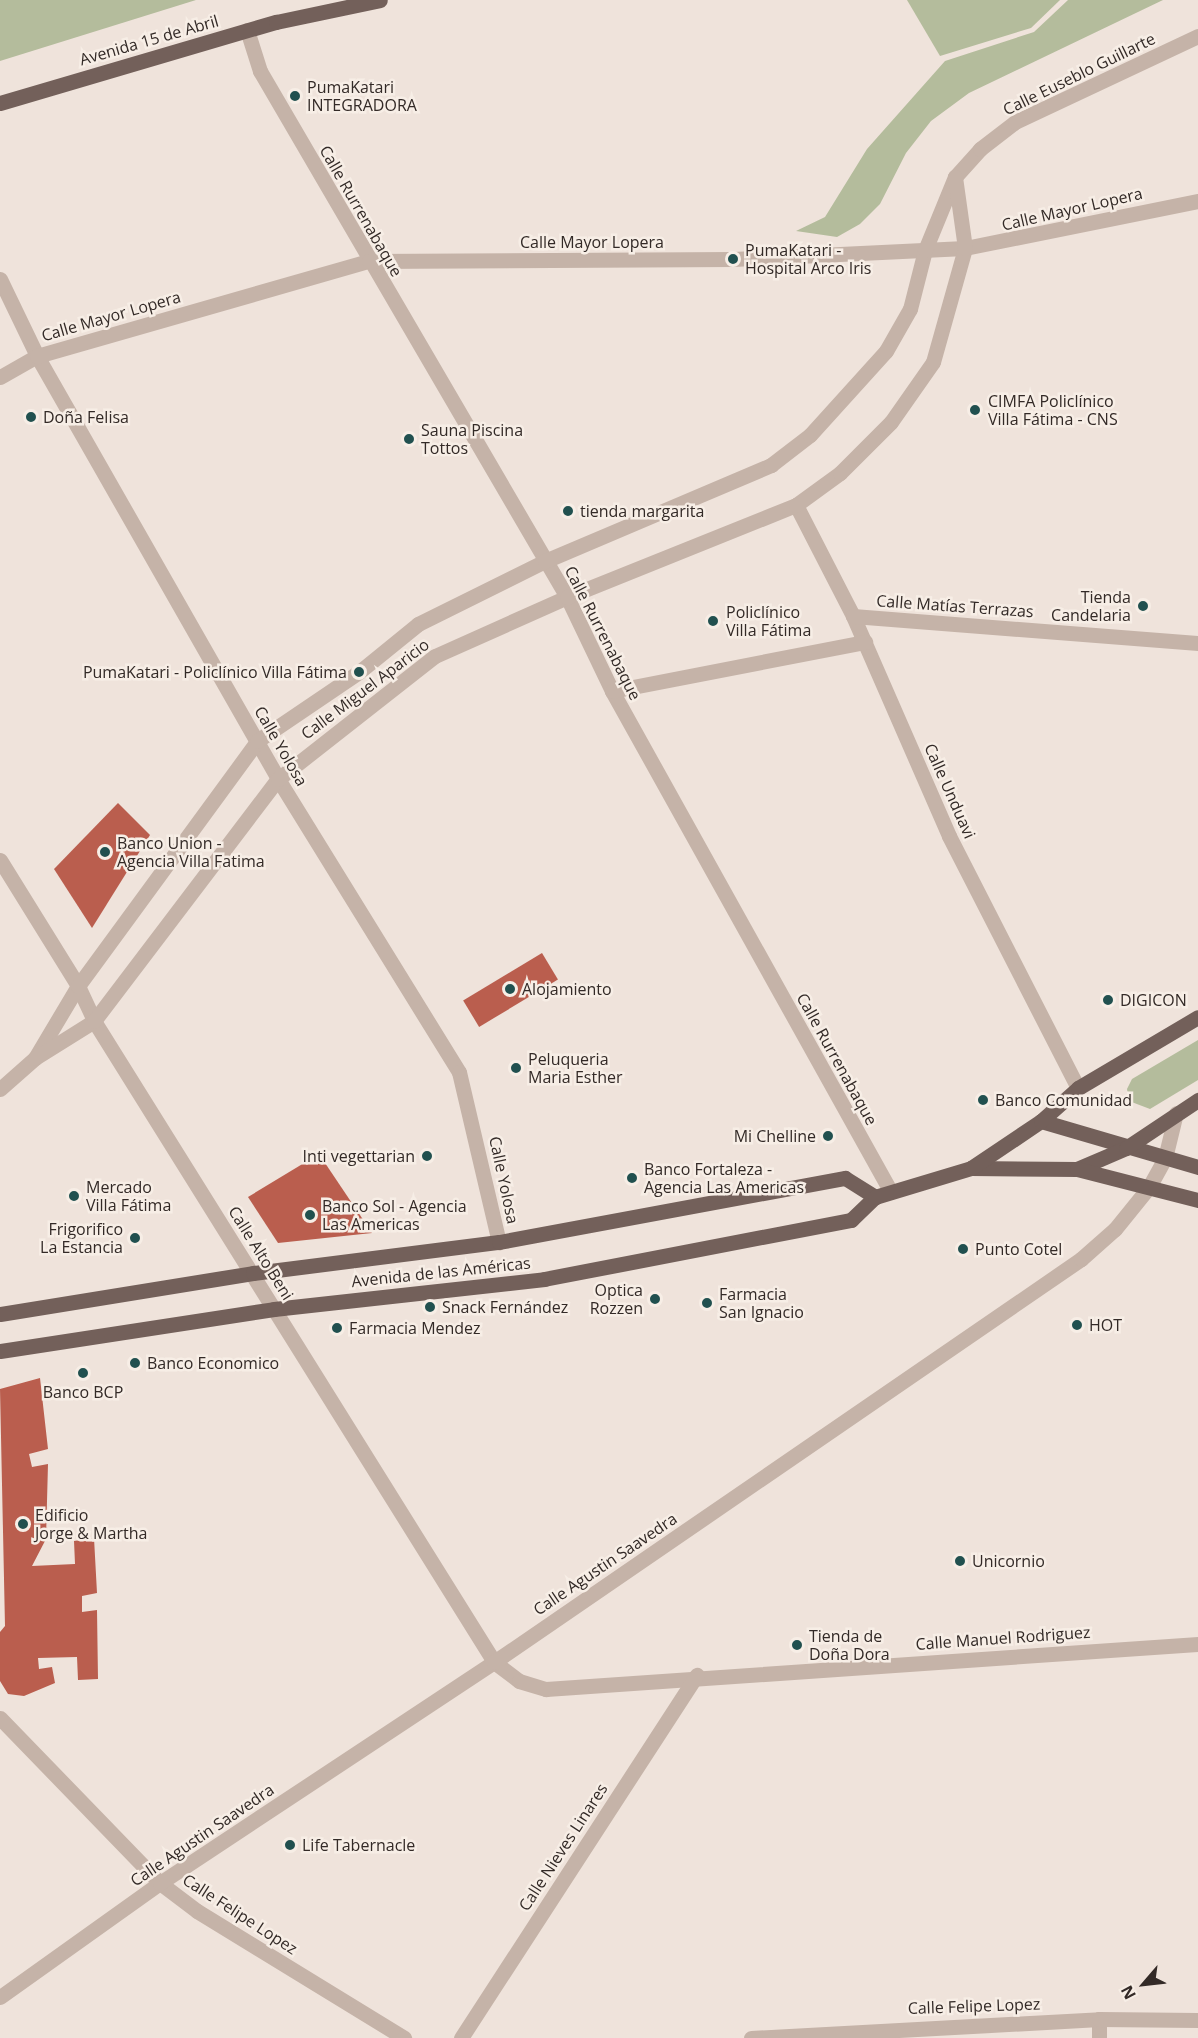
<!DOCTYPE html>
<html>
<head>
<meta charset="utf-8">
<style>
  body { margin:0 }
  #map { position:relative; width:1198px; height:2038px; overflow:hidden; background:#efe3db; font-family:"Open Sans",sans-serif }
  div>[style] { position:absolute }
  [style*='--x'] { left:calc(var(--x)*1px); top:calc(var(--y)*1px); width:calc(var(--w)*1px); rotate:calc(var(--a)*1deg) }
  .green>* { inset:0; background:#b4bc9c }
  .building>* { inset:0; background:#ba5e4e; transform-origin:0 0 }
  .minor>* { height:15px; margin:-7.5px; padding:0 7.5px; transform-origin:7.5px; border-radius:7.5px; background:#c5b3a8 }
  .major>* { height:15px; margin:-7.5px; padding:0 7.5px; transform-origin:7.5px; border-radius:7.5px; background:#73605a }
  .dots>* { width:16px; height:16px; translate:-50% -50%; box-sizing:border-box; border:3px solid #f7eee6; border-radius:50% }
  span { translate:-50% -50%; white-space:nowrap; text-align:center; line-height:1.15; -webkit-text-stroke:5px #f7eee6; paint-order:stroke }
  .street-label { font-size:16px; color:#332a27 }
  .poi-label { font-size:16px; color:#332a27 }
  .left { translate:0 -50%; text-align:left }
  .right { translate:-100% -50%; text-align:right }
  .north { position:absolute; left:1114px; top:1954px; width:60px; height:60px; -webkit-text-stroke:4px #f7eee6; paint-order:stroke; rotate:242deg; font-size:16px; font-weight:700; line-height:24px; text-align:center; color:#332a27 }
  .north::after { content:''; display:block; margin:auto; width:21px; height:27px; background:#332a27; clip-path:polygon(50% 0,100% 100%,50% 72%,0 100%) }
</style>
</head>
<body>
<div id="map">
  <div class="green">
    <div style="clip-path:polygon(0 0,196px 0,0 61px)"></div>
    <div style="clip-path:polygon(907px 0,1060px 0,1031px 28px,940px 56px)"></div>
    <div style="clip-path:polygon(1068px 0,1163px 0,969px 93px,931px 121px,906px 153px,880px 204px,860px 224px,837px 237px,796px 231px,825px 217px,867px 149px,945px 61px,1034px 32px)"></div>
    <div style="clip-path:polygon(1198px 1040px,1198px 1080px,1150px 1109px,1129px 1101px,1127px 1089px,1132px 1079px)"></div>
  </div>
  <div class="building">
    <div style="clip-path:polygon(118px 803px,150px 835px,92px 928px,54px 869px)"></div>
    <div style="left:542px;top:953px;width:31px;height:92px;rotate:59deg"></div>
    <div style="clip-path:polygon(319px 1154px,372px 1233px,278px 1243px,248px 1197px)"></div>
    <div style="clip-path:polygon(40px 1378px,48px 1449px,29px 1454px,32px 1467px,48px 1464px,46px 1539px,32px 1566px,75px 1564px,74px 1541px,94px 1538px,97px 1593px,82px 1596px,82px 1612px,97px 1610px,98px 1679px,78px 1680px,77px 1657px,38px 1658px,39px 1669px,52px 1667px,55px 1683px,24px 1696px,8px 1694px,0 1681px,0 1632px,5px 1626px,0 1389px)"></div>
  </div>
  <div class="minor">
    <div style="--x:247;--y:30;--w:43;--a:72.4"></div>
    <div style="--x:260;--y:71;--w:609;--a:59.73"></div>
    <div style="--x:567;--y:597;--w:104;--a:64.4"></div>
    <div style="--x:612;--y:691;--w:573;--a:60.89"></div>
    <div style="--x:0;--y:279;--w:85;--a:64.3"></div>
    <div style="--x:37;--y:356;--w:487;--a:60.3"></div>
    <div style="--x:278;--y:779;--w:344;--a:58.3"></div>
    <div style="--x:459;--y:1072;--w:175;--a:76.8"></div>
    <div style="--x:0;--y:377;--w:43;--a:-29.6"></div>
    <div style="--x:37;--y:356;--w:345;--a:-16"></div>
    <div style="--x:369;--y:261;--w:364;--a:-0.3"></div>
    <div style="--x:733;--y:259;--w:232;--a:-2.7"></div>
    <div style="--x:965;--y:248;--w:238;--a:-11.4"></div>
    <div style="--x:796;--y:505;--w:125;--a:62.8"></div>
    <div style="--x:853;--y:616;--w:240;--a:66.4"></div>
    <div style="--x:949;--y:836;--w:283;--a:62.9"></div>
    <div style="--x:853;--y:616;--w:346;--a:4.5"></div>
    <div style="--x:612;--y:691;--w:258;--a:-11"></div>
    <div style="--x:0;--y:860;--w:148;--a:58.2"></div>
    <div style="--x:78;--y:986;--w:38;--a:65"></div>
    <div style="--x:94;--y:1021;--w:756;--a:58.03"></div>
    <div style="--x:494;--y:1662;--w:31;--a:37"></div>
    <div style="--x:519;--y:1681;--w:28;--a:17"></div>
    <div style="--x:546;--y:1689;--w:654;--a:-3.95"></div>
    <div style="--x:35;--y:1058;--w:84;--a:-59.2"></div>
    <div style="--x:78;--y:986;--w:303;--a:-53.8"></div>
    <div style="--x:257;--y:741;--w:123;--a:-34.1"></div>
    <div style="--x:359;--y:672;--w:76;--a:-39.1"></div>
    <div style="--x:418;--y:624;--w:142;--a:-26.4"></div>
    <div style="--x:545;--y:561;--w:246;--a:-23"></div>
    <div style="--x:771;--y:465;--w:49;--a:-37.6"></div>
    <div style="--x:810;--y:435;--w:113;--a:-47.9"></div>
    <div style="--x:886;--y:351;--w:48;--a:-60.3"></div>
    <div style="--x:910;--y:309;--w:61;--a:-75.7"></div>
    <div style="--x:925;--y:250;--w:79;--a:-67.7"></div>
    <div style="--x:955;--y:177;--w:38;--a:-48"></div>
    <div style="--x:980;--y:149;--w:44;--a:-37.6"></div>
    <div style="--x:1015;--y:122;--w:202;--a:-25.2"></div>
    <div style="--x:0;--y:1089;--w:47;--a:-41.5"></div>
    <div style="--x:35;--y:1058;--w:70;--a:-32.1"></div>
    <div style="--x:94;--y:1021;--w:304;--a:-52.8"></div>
    <div style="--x:278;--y:779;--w:199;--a:-38.1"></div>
    <div style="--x:435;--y:656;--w:145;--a:-24.1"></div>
    <div style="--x:567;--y:597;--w:247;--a:-21.9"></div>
    <div style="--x:796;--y:505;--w:54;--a:-36"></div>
    <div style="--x:840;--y:473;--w:72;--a:-45"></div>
    <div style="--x:891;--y:422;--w:73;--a:-55"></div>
    <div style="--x:933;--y:362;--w:118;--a:-74.3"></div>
    <div style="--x:965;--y:248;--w:72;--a:-98"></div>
    <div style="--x:0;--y:1718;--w:230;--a:45.9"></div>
    <div style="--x:160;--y:1883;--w:46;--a:37.1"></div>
    <div style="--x:197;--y:1911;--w:243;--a:31.5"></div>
    <div style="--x:0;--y:1997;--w:196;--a:-35.5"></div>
    <div style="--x:160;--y:1883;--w:400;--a:-33.5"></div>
    <div style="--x:494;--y:1662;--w:712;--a:-34.47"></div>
    <div style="--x:1081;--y:1259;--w:45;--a:-41.4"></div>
    <div style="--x:1115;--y:1229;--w:54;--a:-51"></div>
    <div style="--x:1149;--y:1187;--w:33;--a:-61"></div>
    <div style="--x:1165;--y:1158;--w:46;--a:-76.3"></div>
    <div style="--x:1099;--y:2019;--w:19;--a:90"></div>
    <div style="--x:461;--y:2038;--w:433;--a:-57"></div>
    <div style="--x:751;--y:2038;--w:349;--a:-3.1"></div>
    <div style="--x:1099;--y:2019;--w:99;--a:0.6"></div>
  </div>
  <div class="major">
    <div style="--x:0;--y:103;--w:288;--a:-16.4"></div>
    <div style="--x:276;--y:22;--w:106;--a:-11.9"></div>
    <div style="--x:1041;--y:1121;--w:164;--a:16.3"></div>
    <div style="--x:971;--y:1168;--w:106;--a:0.5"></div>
    <div style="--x:1077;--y:1169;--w:53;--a:-23.2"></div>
    <div style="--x:1126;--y:1148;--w:87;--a:-33.7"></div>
    <div style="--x:1077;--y:1169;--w:125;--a:14.4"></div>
    <div style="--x:0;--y:1314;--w:256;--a:-9.2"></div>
    <div style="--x:253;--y:1273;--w:248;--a:-7.2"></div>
    <div style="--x:499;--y:1242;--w:352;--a:-10.5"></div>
    <div style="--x:845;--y:1178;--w:36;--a:32"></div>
    <div style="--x:0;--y:1351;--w:277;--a:-8.7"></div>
    <div style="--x:274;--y:1309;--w:272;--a:-6.3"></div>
    <div style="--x:544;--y:1279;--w:313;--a:-10.9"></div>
    <div style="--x:851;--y:1220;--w:33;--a:-44"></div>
    <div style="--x:875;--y:1197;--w:100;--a:-16.8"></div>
    <div style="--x:971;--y:1168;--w:84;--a:-33.9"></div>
    <div style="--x:1041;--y:1121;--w:50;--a:-41.7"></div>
    <div style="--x:1078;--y:1088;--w:139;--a:-30.6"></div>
  </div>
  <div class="dots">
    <div style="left:295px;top:96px;background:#21504f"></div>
    <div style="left:733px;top:259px;background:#21504f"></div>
    <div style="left:975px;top:410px;background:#21504f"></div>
    <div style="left:31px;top:417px;background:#21504f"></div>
    <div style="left:409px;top:439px;background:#21504f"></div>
    <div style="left:568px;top:511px;background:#21504f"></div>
    <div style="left:1143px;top:606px;background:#21504f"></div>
    <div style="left:713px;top:621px;background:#21504f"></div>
    <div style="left:359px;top:672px;background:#21504f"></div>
    <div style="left:105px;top:852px;background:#21504f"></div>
    <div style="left:510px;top:989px;background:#21504f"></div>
    <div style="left:1108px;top:1000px;background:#21504f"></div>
    <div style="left:516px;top:1068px;background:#21504f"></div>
    <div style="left:983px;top:1100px;background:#21504f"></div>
    <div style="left:828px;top:1136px;background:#21504f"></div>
    <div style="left:427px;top:1156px;background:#21504f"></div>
    <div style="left:632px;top:1178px;background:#21504f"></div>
    <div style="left:74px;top:1196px;background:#21504f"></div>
    <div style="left:310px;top:1215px;background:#21504f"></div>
    <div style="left:135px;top:1238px;background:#21504f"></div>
    <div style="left:963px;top:1249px;background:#21504f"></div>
    <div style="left:655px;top:1299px;background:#21504f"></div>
    <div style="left:707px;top:1303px;background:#21504f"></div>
    <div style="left:430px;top:1307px;background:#21504f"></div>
    <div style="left:1077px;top:1325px;background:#21504f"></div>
    <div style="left:337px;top:1328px;background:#21504f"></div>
    <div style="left:135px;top:1363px;background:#21504f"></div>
    <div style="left:83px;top:1373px;background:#21504f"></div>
    <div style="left:23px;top:1524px;background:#21504f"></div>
    <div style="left:960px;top:1561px;background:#21504f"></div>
    <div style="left:797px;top:1645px;background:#21504f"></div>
    <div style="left:290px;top:1845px;background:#21504f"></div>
  </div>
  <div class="street-label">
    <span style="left:149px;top:40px;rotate:-16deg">Avenida 15 de Abril</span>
    <span style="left:1079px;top:74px;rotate:-26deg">Calle Euseblo Guillarte</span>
    <span style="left:1072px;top:209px;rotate:-13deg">Calle Mayor Lopera</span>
    <span style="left:361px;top:211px;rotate:60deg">Calle Rurrenabaque</span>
    <span style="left:592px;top:242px">Calle Mayor Lopera</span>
    <span style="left:111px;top:316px;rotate:-16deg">Calle Mayor Lopera</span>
    <span style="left:955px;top:606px;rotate:4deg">Calle Matías Terrazas</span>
    <span style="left:603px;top:633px;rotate:63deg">Calle Rurrenabaque</span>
    <span style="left:365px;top:689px;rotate:-37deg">Calle Miguel Aparicio</span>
    <span style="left:281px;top:746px;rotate:60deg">Calle Yolosa</span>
    <span style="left:950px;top:791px;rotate:66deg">Calle Unduavi</span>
    <span style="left:837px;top:1059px;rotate:61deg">Calle Rurrenabaque</span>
    <span style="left:504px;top:1180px;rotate:78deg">Calle Yolosa</span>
    <span style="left:261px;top:1253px;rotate:58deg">Calle Alto Beni</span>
    <span style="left:441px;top:1272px;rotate:-6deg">Avenida de las Américas</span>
    <span style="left:605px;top:1564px;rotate:-34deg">Calle Agustin Saavedra</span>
    <span style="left:1003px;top:1638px;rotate:-4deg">Calle Manuel Rodriguez</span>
    <span style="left:202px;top:1835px;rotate:-34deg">Calle Agustin Saavedra</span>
    <span style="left:563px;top:1847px;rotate:-57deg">Calle Nieves Linares</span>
    <span style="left:240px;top:1914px;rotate:33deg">Calle Felipe Lopez</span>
    <span style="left:974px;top:2006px;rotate:-2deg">Calle Felipe Lopez</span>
  </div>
  <div class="poi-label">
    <span class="left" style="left:307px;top:96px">PumaKatari<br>INTEGRADORA</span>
    <span class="left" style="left:745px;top:259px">PumaKatari -<br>Hospital Arco Iris</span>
    <span class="left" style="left:988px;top:410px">CIMFA Policlínico<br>Villa Fátima - CNS</span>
    <span class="left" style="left:43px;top:417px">Doña Felisa</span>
    <span class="left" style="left:421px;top:439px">Sauna Piscina<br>Tottos</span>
    <span class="left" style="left:580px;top:511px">tienda margarita</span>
    <span class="right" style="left:1131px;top:606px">Tienda<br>Candelaria</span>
    <span class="left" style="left:726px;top:621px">Policlínico<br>Villa Fátima</span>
    <span class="right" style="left:347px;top:672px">PumaKatari - Policlínico Villa Fátima</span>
    <span class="left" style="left:117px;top:852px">Banco Union -<br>Agencia Villa Fatima</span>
    <span class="left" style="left:522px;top:989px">Alojamiento</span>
    <span class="left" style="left:1120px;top:1000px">DIGICON</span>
    <span class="left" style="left:528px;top:1068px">Peluqueria<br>Maria Esther</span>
    <span class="left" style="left:995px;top:1100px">Banco Comunidad</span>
    <span class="right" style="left:816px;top:1136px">Mi Chelline</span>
    <span class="right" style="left:415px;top:1156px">Inti vegettarian</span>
    <span class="left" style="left:644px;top:1178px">Banco Fortaleza -<br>Agencia Las Americas</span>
    <span class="left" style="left:86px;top:1196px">Mercado<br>Villa Fátima</span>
    <span class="left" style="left:322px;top:1215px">Banco Sol - Agencia<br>Las Americas</span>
    <span class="right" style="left:123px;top:1238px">Frigorifico<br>La Estancia</span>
    <span class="left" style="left:975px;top:1249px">Punto Cotel</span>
    <span class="right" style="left:643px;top:1299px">Optica<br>Rozzen</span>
    <span class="left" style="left:719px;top:1303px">Farmacia<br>San Ignacio</span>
    <span class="left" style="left:442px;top:1307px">Snack Fernández</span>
    <span class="left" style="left:1089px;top:1325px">HOT</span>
    <span class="left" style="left:349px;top:1328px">Farmacia Mendez</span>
    <span class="left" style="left:147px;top:1363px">Banco Economico</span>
    <span style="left:83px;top:1392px">Banco BCP</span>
    <span class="left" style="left:35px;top:1524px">Edificio<br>Jorge &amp; Martha</span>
    <span class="left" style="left:972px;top:1561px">Unicornio</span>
    <span class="left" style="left:809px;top:1645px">Tienda de<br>Doña Dora</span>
    <span class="left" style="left:302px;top:1845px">Life Tabernacle</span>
  </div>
  <div class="north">N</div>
</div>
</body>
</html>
